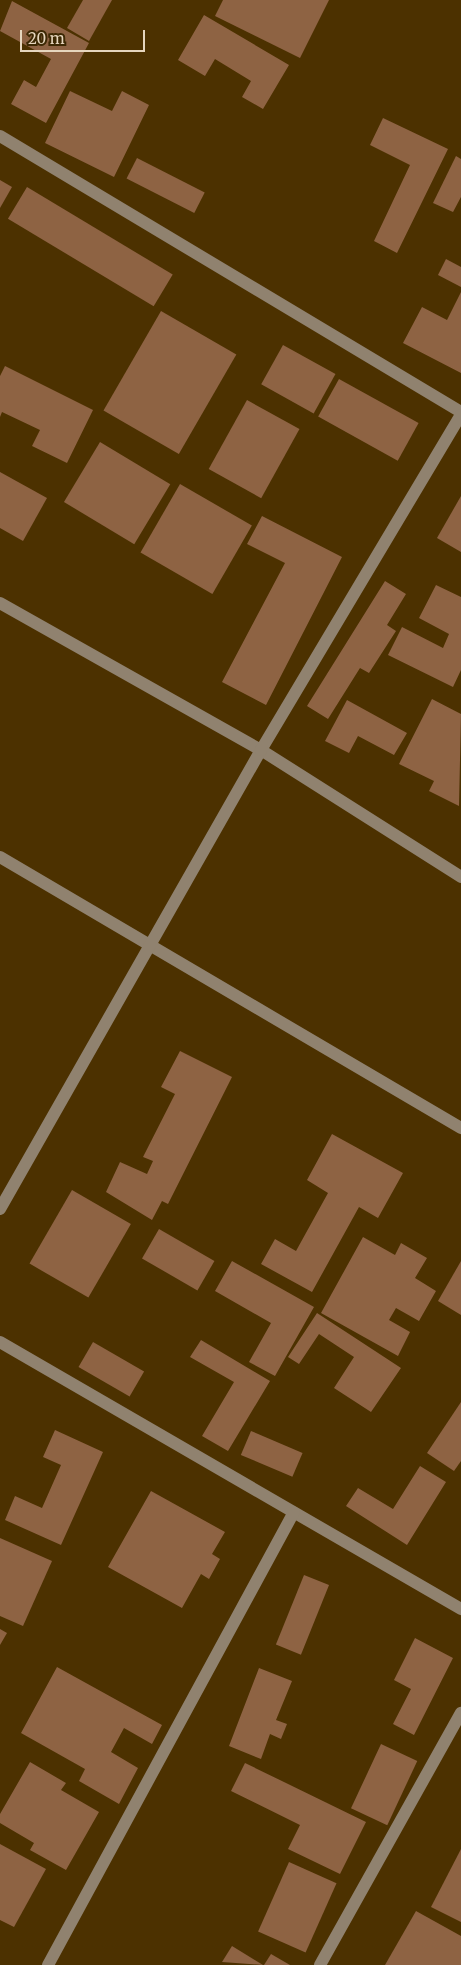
<!DOCTYPE html>
<html>
<head>
<meta charset="utf-8">
<style>
  body { margin:0 }
  #map { position:relative; width:461px; height:1965px; overflow:hidden; background:#4c3100; font-family:Merriweather,serif }
  div>[style] { position:absolute }
  [style*='--x'] { left:calc(var(--x)*1px); top:calc(var(--y)*1px); width:calc(var(--w)*1px); rotate:calc(var(--a)*1deg) }
  .building>* { inset:0; background:#8e6343; transform-origin:0 0 }
  .minor>* { height:12px; margin:-6px; padding:0 6px; transform-origin:6px; border-radius:6px; background:#90826f }
  span { translate:-50% -50%; white-space:nowrap; text-align:center; line-height:1.15; -webkit-text-stroke:4px #3d2904; paint-order:stroke }
  .scale { position:absolute; left:20px; top:30px; width:125px; height:22px; box-sizing:border-box; border:2px solid #e6d6be; border-top:0; padding-left:6px; font-size:15px; line-height:18px; white-space:nowrap; color:#e6d6be; -webkit-text-stroke:4px #3d2904; paint-order:stroke }
</style>
</head>
<body>
<div id="map">
  <div class="building">
    <div style="clip-path:polygon(83px 0,112px 0,89px 41px,67px 28px)"></div>
    <div style="clip-path:polygon(223px 0,329px 0,300px 58px,215px 16px)"></div>
    <div style="clip-path:polygon(12px 1px,89px 43px,46px 123px,11px 104px,24px 80px,36px 87px,51px 59px,0 31px)"></div>
    <div style="clip-path:polygon(204px 15px,289px 65px,263px 109px,242px 97px,251px 81px,215px 59px,205px 76px,178px 60px)"></div>
    <div style="clip-path:polygon(70px 91px,112px 111px,122px 91px,149px 105px,114px 177px,45px 143px)"></div>
    <div style="clip-path:polygon(383px 118px,448px 149px,397px 253px,374px 241px,410px 165px,370px 145px)"></div>
    <div style="clip-path:polygon(456px 156px,461px 159px,461px 197px,453px 212px,433px 203px)"></div>
    <div style="left:137px;top:158px;width:76px;height:23px;rotate:27deg"></div>
    <div style="clip-path:polygon(0 180px,12px 187px,0 208px)"></div>
    <div style="left:27px;top:187px;width:170px;height:37px;rotate:31deg"></div>
    <div style="clip-path:polygon(446px 259px,461px 267px,461px 287px,438px 275px)"></div>
    <div style="clip-path:polygon(461px 292px,461px 373px,403px 343px,422px 307px,447px 320px)"></div>
    <div style="left:161px;top:311px;width:87px;height:115px;rotate:30deg"></div>
    <div style="left:283px;top:345px;width:60px;height:45px;rotate:29deg"></div>
    <div style="clip-path:polygon(5px 366px,93px 410px,67px 463px,32px 446px,40px 430px,2px 412px,0 417px,0 376px)"></div>
    <div style="left:339px;top:379px;width:91px;height:43px;rotate:29deg"></div>
    <div style="left:247px;top:400px;width:60px;height:79px;rotate:29deg"></div>
    <div style="left:100px;top:442px;width:82px;height:70px;rotate:31deg"></div>
    <div style="clip-path:polygon(0 472px,47px 498px,23px 541px,0 528px)"></div>
    <div style="left:180px;top:484px;width:83px;height:79px;rotate:30deg"></div>
    <div style="clip-path:polygon(461px 496px,461px 552px,437px 538px)"></div>
    <div style="clip-path:polygon(262px 516px,342px 557px,266px 705px,222px 682px,285px 563px,247px 544px)"></div>
    <div style="clip-path:polygon(385px 581px,406px 594px,387px 625px,396px 631px,369px 673px,360px 668px,328px 719px,307px 706px)"></div>
    <div style="clip-path:polygon(436px 585px,461px 597px,461px 670px,453px 687px,388px 655px,402px 627px,443px 648px,449px 634px,419px 618px)"></div>
    <div style="clip-path:polygon(432px 699px,461px 714px,459px 806px,429px 791px,434px 781px,399px 764px)"></div>
    <div style="clip-path:polygon(347px 700px,407px 733px,394px 755px,358px 736px,349px 753px,325px 741px)"></div>
    <div style="clip-path:polygon(180px 1051px,232px 1077px,168px 1204px,162px 1201px,152px 1220px,106px 1192px,120px 1162px,147px 1174px,153px 1161px,143px 1157px,175px 1094px,161px 1087px)"></div>
    <div style="clip-path:polygon(332px 1134px,403px 1173px,378px 1218px,359px 1207px,312px 1292px,261px 1264px,275px 1239px,296px 1251px,328px 1193px,307px 1180px)"></div>
    <div style="left:72px;top:1190px;width:68px;height:85px;rotate:30deg"></div>
    <div style="left:159px;top:1229px;width:64px;height:34px;rotate:30deg"></div>
    <div style="clip-path:polygon(363px 1237px,395px 1255px,401px 1243px,427px 1258px,415px 1278px,436px 1291px,419px 1321px,396px 1308px,389px 1320px,410px 1332px,398px 1356px,321px 1313px)"></div>
    <div style="clip-path:polygon(232px 1261px,314px 1307px,275px 1376px,249px 1362px,271px 1323px,215px 1291px)"></div>
    <div style="clip-path:polygon(461px 1261px,461px 1315px,438px 1301px)"></div>
    <div style="clip-path:polygon(317px 1313px,401px 1368px,371px 1412px,334px 1388px,354px 1357px,319px 1334px,299px 1364px,288px 1357px)"></div>
    <div style="clip-path:polygon(201px 1340px,270px 1381px,228px 1451px,202px 1436px,234px 1382px,190px 1357px)"></div>
    <div style="left:93px;top:1342px;width:59px;height:29px;rotate:30deg"></div>
    <div style="clip-path:polygon(461px 1402px,461px 1461px,454px 1471px,427px 1453px)"></div>
    <div style="clip-path:polygon(55px 1430px,103px 1452px,61px 1545px,5px 1520px,15px 1496px,42px 1508px,61px 1465px,43px 1457px)"></div>
    <div style="left:251px;top:1431px;width:56px;height:26px;rotate:23deg"></div>
    <div style="clip-path:polygon(420px 1466px,446px 1482px,407px 1545px,346px 1506px,358px 1488px,393px 1509px)"></div>
    <div style="clip-path:polygon(151px 1491px,225px 1532px,212px 1554px,220px 1559px,209px 1579px,201px 1574px,182px 1608px,108px 1567px)"></div>
    <div style="clip-path:polygon(0 1538px,52px 1561px,23px 1626px,0 1616px)"></div>
    <div style="left:304px;top:1575px;width:27px;height:75px;rotate:22deg"></div>
    <div style="clip-path:polygon(0 1629px,7px 1633px,0 1645px)"></div>
    <div style="clip-path:polygon(415px 1638px,453px 1658px,414px 1735px,393px 1724px,411px 1689px,394px 1680px)"></div>
    <div style="clip-path:polygon(57px 1667px,162px 1725px,152px 1744px,124px 1728px,111px 1752px,138px 1768px,119px 1804px,79px 1781px,85px 1769px,21px 1733px)"></div>
    <div style="clip-path:polygon(259px 1668px,292px 1681px,276px 1720px,287px 1724px,281px 1739px,270px 1734px,261px 1759px,229px 1746px)"></div>
    <div style="left:381px;top:1744px;width:40px;height:71px;rotate:25deg"></div>
    <div style="clip-path:polygon(30px 1762px,66px 1783px,61px 1790px,99px 1812px,66px 1870px,30px 1850px,34px 1843px,0 1823px,0 1814px)"></div>
    <div style="clip-path:polygon(245px 1763px,366px 1822px,340px 1874px,288px 1849px,300px 1825px,231px 1791px)"></div>
    <div style="clip-path:polygon(0 1844px,46px 1869px,14px 1927px,0 1920px)"></div>
    <div style="clip-path:polygon(461px 1849px,461px 1922px,431px 1907px)"></div>
    <div style="left:289px;top:1862px;width:52px;height:76px;rotate:24deg"></div>
    <div style="clip-path:polygon(416px 1911px,461px 1936px,461px 1965px,385px 1965px)"></div>
    <div style="clip-path:polygon(232px 1946px,263px 1965px,222px 1962px)"></div>
    <div style="clip-path:polygon(271px 1954px,290px 1965px,264px 1965px)"></div>
  </div>
  <div class="minor">
    <div style="--x:0;--y:136;--w:537;--a:30.91"></div>
    <div style="--x:0;--y:603;--w:300;--a:29.4"></div>
    <div style="--x:261;--y:750;--w:237;--a:32.4"></div>
    <div style="--x:0;--y:857;--w:535;--a:30.45"></div>
    <div style="--x:0;--y:1209;--w:528;--a:-60.38"></div>
    <div style="--x:261;--y:750;--w:390;--a:-59.2"></div>
    <div style="--x:0;--y:1342;--w:533;--a:30.08"></div>
    <div style="--x:48;--y:1965;--w:515;--a:-61.5"></div>
    <div style="--x:320;--y:1965;--w:289;--a:-60.8"></div>
  </div>
  <div class="scale">20 m</div>
</div>
</body>
</html>
